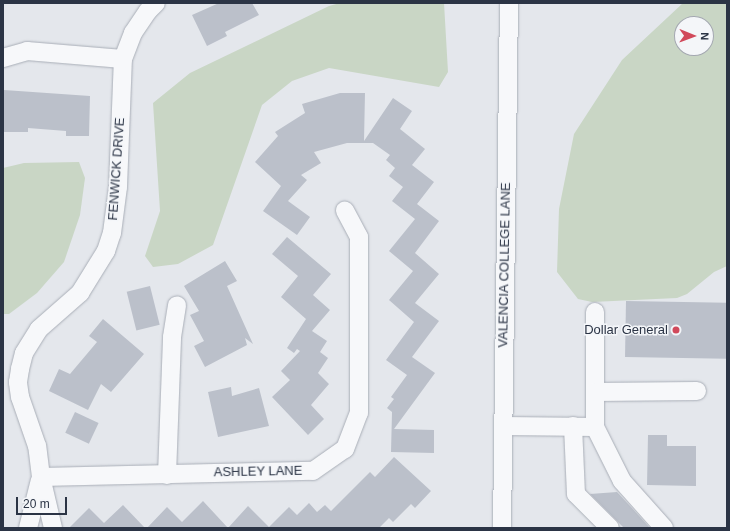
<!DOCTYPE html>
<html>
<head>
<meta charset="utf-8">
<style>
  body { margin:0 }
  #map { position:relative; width:730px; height:531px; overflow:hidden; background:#e4e7ec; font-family:Arial,sans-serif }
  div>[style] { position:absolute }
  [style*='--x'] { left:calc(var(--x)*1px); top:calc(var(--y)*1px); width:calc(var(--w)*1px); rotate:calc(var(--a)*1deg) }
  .green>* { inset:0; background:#c9d6c5 }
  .building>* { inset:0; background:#bbc0ca; transform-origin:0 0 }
  .roads { filter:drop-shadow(0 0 1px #a9aeb7) drop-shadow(0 0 1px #a9aeb7) }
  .minor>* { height:18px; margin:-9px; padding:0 9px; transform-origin:9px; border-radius:9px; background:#f7f8fa }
  .dots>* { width:11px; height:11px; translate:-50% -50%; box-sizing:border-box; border:2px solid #f4f6f9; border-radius:50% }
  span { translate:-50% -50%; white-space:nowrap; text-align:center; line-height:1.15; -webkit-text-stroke:3px #f4f6f9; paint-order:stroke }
  .street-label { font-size:13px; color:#2b3445 }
  .poi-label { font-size:13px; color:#2b3445 }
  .right { translate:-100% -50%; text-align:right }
  .frame { position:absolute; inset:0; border:4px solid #2b3445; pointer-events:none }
  .north { position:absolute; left:674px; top:16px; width:40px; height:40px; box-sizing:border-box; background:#f4f6f9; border:1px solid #a4a8b1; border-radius:50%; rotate:91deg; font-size:11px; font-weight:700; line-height:16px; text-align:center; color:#2b3445 }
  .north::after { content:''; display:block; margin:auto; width:14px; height:18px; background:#d1495b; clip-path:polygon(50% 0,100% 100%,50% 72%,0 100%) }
  .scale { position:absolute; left:16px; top:497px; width:51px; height:18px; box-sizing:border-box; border:2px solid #2b3445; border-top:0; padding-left:5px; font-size:12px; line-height:14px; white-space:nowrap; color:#2b3445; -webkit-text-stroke:3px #f4f6f9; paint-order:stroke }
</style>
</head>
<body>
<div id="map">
  <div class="green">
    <div style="clip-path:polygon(340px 3px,444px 3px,448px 72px,439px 87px,329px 68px,292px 81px,262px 105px,213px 245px,178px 264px,153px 267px,145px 256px,160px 211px,153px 103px,190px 73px,329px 6px)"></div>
    <div style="clip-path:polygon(evenodd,683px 3px,727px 3px,727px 266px,714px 272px,687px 294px,677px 298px,592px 302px,578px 299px,557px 272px,559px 209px,574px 134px,622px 60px,683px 3px,682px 24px,706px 24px,706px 48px,682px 48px,682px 24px)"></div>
    <div style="clip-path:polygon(79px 162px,85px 178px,80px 215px,64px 262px,37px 293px,9px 314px,3px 314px,3px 168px,24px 163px)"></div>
  </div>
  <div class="building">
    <div style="clip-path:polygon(219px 3px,252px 3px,259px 15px,225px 32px,227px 36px,207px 46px,192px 15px)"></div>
    <div style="clip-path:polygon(4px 90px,90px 96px,89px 136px,66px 136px,66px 131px,28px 128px,28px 132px,4px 132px)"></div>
    <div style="clip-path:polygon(340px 93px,365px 93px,364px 141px,393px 98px,412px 111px,400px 129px,425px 149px,412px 165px,434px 182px,417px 204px,439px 221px,415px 253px,439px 274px,415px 303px,439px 321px,412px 357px,435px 373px,394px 429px,434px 430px,434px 453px,391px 452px,392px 412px,387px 408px,394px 399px,391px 397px,407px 375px,386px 360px,414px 322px,389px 300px,413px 271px,389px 251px,415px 219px,392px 201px,403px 187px,389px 176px,395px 168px,386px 160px,390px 155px,373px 143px,347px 143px,314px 152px,321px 163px,301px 175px,307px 180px,288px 201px,310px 217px,297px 235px,263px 211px,281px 186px,255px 162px,278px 136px,275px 132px,305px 113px,302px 104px)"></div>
    <div style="clip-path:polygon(287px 237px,331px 274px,313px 295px,330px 310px,312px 331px,327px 341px,320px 352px,328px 358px,318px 373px,329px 384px,311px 405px,324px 419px,308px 435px,272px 397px,290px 380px,281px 371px,300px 351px,297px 349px,294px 353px,287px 348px,306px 319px,281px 297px,298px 276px,272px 254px)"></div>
    <div style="clip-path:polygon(225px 261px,237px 281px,227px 286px,253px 344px,245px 338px,247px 345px,205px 367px,194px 346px,204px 341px,190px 315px,199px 311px,184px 286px)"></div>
    <div style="left:150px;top:286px;width:40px;height:24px;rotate:76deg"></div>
    <div style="left:626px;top:301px;width:101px;height:56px;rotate:1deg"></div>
    <div style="clip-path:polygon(103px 319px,144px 354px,111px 392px,101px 384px,88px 410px,49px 391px,59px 369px,70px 374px,97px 342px,89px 336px)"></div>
    <div style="clip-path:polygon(231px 387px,232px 396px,259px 388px,269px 426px,218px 437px,208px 392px)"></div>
    <div style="left:75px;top:412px;width:26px;height:23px;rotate:25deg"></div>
    <div style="clip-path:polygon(648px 435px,667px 435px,667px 446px,696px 446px,696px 486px,647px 485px)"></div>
    <div style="clip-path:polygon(394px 457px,431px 491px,415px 508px,411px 504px,393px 522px,389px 518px,379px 528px,147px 528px,167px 507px,182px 522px,203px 501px,228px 528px,248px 506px,269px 527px,289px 507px,297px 515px,309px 503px,317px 512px,325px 505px,331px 511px,370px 472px,375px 477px)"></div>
    <div style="clip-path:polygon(617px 492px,631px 507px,650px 528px,624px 528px,590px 494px)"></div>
    <div style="clip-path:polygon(123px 505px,145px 528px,69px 528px,89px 508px,104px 523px)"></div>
  </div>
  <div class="roads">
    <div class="minor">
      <div style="--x:3;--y:58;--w:25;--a:-16"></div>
      <div style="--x:27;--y:51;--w:96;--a:4.8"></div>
      <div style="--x:595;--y:392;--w:80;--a:-90"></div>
      <div style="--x:503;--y:426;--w:92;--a:0.6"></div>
      <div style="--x:595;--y:427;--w:60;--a:63.4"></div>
      <div style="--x:622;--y:481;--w:63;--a:48.2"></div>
      <div style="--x:573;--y:426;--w:68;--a:87.5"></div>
      <div style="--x:576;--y:494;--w:48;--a:45"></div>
      <div style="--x:595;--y:427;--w:35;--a:-90"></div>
      <div style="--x:595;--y:392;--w:102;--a:-0.6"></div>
      <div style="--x:167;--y:475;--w:138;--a:-87.9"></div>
      <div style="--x:172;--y:337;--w:32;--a:-81"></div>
      <div style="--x:41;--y:477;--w:272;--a:-1.3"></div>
      <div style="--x:313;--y:471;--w:39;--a:-35"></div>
      <div style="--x:345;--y:449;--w:39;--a:-69"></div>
      <div style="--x:359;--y:413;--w:176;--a:-90"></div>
      <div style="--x:359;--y:237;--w:30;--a:-118"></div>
      <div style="--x:28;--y:528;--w:49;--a:-76"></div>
      <div style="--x:53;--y:528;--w:52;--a:-103.2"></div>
      <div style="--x:41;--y:477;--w:31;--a:-97"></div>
      <div style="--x:37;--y:446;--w:52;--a:-109.1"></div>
      <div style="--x:20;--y:397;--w:15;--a:-98"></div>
      <div style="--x:18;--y:382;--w:13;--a:-81"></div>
      <div style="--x:20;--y:369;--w:16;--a:-76"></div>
      <div style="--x:24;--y:353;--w:28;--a:-58"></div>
      <div style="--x:39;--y:329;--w:55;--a:-41.3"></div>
      <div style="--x:80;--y:293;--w:49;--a:-58.2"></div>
      <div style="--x:106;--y:251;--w:19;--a:-72"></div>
      <div style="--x:112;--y:233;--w:46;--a:-82.6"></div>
      <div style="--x:118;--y:187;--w:128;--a:-87.8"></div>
      <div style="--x:123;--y:59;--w:28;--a:-69"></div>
      <div style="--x:133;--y:33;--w:27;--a:-56"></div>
      <div style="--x:148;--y:11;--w:11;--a:-45"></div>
      <div style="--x:502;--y:528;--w:525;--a:-89.24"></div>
    </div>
  </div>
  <div class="dots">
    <div style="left:676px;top:330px;background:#d1495b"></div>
  </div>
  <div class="street-label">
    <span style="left:117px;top:169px;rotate:-86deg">FENWICK DRIVE</span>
    <span style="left:505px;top:265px;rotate:-89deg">VALENCIA COLLEGE LANE</span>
    <span style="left:258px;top:472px;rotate:-1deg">ASHLEY LANE</span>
  </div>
  <div class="poi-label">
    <span class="right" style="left:668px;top:330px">Dollar General</span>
  </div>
  <div class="frame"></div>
  <div class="north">N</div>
  <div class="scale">20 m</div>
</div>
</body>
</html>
